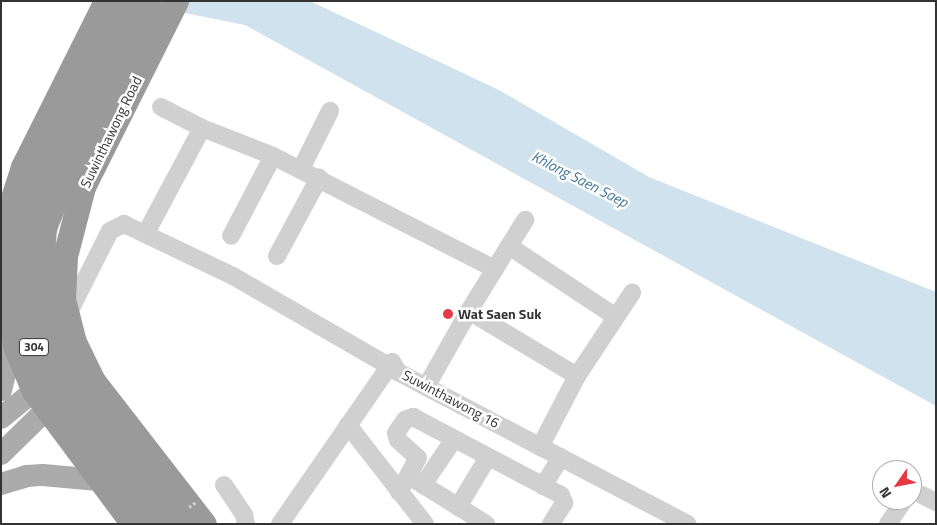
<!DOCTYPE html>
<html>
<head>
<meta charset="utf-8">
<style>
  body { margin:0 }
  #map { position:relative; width:937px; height:525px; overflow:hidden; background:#fff; font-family:"Titillium Web",sans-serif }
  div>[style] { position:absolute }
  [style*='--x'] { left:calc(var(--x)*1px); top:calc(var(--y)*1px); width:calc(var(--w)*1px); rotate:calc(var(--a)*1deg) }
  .water>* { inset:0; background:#cfe2ee }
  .minor>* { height:18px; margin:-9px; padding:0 9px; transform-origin:9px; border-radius:9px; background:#d0d0d0 }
  .major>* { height:22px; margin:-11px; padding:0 11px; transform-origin:11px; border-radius:11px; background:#ababab }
  .highway>* { height:25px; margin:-12.5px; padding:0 12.5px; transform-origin:12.5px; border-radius:12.5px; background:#9a9a9a }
  .path-bridge>* { height:2.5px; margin-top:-1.25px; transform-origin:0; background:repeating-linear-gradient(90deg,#cdcdcd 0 2.5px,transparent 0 5px) }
  .highway-bridge>* { height:25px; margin:-12.5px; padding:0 12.5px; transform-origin:12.5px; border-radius:12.5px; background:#9a9a9a }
  .dots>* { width:14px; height:14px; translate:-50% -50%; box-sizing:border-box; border:2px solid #fff; border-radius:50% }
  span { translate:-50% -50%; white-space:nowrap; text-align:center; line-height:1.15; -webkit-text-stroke:5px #fff; paint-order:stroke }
  .shield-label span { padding:1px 4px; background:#fff; border:1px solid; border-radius:4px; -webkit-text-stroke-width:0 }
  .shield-label { font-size:12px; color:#333; font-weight:700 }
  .street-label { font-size:14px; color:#333 }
  .poi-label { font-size:14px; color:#333; font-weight:700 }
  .left { translate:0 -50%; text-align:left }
  .water-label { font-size:15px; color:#3f7597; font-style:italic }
  .frame { position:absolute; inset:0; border:2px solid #333; pointer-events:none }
  .north { position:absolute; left:872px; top:460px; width:50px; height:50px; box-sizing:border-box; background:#fff; border:1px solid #adadad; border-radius:50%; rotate:237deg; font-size:14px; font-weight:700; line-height:20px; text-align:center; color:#333 }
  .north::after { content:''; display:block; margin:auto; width:18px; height:22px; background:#e63946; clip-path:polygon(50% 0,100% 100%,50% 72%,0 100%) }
</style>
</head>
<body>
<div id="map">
  <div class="water">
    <div style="clip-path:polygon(161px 1px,310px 1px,499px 90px,649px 177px,936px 292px,936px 406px,245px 25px,185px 13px)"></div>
  </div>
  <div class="minor">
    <div style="--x:161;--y:107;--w:46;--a:27.1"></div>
    <div style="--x:273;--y:156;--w:249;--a:27"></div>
    <div style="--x:301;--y:169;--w:65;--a:-63.4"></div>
    <div style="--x:146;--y:233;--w:119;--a:-61.9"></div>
    <div style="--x:202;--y:128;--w:76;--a:21.5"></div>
    <div style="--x:273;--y:156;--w:90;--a:117.7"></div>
    <div style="--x:509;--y:246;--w:31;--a:-58"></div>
    <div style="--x:277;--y:256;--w:89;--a:-61.7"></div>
    <div style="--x:469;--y:311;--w:76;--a:-58.4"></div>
    <div style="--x:509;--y:246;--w:128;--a:33.6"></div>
    <div style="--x:66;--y:318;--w:97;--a:-63.2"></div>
    <div style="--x:110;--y:231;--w:16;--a:-27"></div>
    <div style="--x:124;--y:224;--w:121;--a:25.5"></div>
    <div style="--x:233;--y:276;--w:178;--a:30"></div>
    <div style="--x:577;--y:376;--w:100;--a:-56.5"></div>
    <div style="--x:426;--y:387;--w:87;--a:-60.5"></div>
    <div style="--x:469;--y:311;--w:126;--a:31"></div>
    <div style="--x:577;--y:376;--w:80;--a:117.5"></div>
    <div style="--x:348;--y:425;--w:125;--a:52.1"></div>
    <div style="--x:409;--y:476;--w:91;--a:31.9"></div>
    <div style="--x:224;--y:485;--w:36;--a:56"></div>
    <div style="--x:244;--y:515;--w:9;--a:77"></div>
    <div style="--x:423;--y:485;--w:55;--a:-56"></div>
    <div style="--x:543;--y:486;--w:34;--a:-58"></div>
    <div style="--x:399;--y:492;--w:39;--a:-61"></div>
    <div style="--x:418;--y:458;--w:27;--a:-138"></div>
    <div style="--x:398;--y:440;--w:7;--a:-106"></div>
    <div style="--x:396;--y:433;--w:16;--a:-55"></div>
    <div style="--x:405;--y:420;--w:9;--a:-21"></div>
    <div style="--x:413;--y:417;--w:167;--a:27.8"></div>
    <div style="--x:561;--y:495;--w:9;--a:69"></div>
    <div style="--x:564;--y:503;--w:25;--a:122"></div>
    <div style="--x:922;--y:495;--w:16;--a:27"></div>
    <div style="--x:458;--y:507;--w:58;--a:-59"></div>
    <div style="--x:280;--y:524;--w:197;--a:-55.3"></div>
    <div style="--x:392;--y:362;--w:12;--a:59"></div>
    <div style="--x:398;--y:372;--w:327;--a:27.7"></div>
    <div style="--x:888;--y:524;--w:25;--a:-56"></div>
  </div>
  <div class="major">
    <div style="--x:1;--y:390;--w:30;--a:-76"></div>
    <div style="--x:8;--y:361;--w:32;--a:-88"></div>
    <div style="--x:1;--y:418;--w:43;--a:-39.3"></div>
    <div style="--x:1;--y:454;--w:63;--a:-44.4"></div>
    <div style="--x:1;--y:484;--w:27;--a:-17"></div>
    <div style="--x:27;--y:476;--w:16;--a:-4"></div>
    <div style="--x:43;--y:475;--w:55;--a:5.2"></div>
  </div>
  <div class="highway">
    <div style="--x:106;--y:1;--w:186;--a:116.6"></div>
    <div style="--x:23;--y:167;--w:48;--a:108.1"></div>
    <div style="--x:8;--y:213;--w:52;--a:95.5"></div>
    <div style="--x:3;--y:265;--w:27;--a:88"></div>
    <div style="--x:4;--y:292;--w:57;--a:77.9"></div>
    <div style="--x:16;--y:348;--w:47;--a:67.3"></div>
    <div style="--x:34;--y:391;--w:166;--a:53.3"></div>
    <div style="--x:176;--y:1;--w:208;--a:116.6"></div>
    <div style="--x:83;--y:187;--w:71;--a:104.6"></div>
    <div style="--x:65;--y:256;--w:43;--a:92.7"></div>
    <div style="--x:63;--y:299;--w:44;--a:75.7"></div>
    <div style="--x:74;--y:342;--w:43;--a:64"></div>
    <div style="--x:93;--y:381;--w:181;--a:52.2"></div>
    <div style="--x:56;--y:142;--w:158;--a:-63.3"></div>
    <div style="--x:75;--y:149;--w:165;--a:-63.4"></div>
  </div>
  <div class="path-bridge">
    <div style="--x:189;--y:507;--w:9;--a:-36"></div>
  </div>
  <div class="highway-bridge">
    <div style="--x:56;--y:142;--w:86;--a:110.3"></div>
    <div style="--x:26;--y:223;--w:41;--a:99.9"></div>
    <div style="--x:19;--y:263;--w:35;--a:88"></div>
    <div style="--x:20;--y:298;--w:39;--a:77"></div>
    <div style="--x:29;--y:336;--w:43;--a:68.2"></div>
    <div style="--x:45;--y:376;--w:50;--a:57.3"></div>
    <div style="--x:72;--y:418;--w:132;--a:53.3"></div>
    <div style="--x:75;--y:149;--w:85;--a:111.4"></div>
    <div style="--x:44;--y:228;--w:39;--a:94"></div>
    <div style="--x:41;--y:267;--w:61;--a:82.4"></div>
    <div style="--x:49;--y:327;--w:68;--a:67.6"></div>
    <div style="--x:75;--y:390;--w:168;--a:52.7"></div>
  </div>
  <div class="dots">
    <div style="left:448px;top:314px;background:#e63946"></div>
  </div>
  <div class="shield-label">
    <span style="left:34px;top:347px">304</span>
  </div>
  <div class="street-label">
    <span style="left:111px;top:132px;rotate:-64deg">Suwinthawong Road</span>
    <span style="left:451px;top:399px;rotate:28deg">Suwinthawong 16</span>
  </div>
  <div class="poi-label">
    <span class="left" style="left:458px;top:314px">Wat Saen Suk</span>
  </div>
  <div class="water-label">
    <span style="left:580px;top:179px;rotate:27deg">Khlong Saen Saep</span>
  </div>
  <div class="frame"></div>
  <div class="north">N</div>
</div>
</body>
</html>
